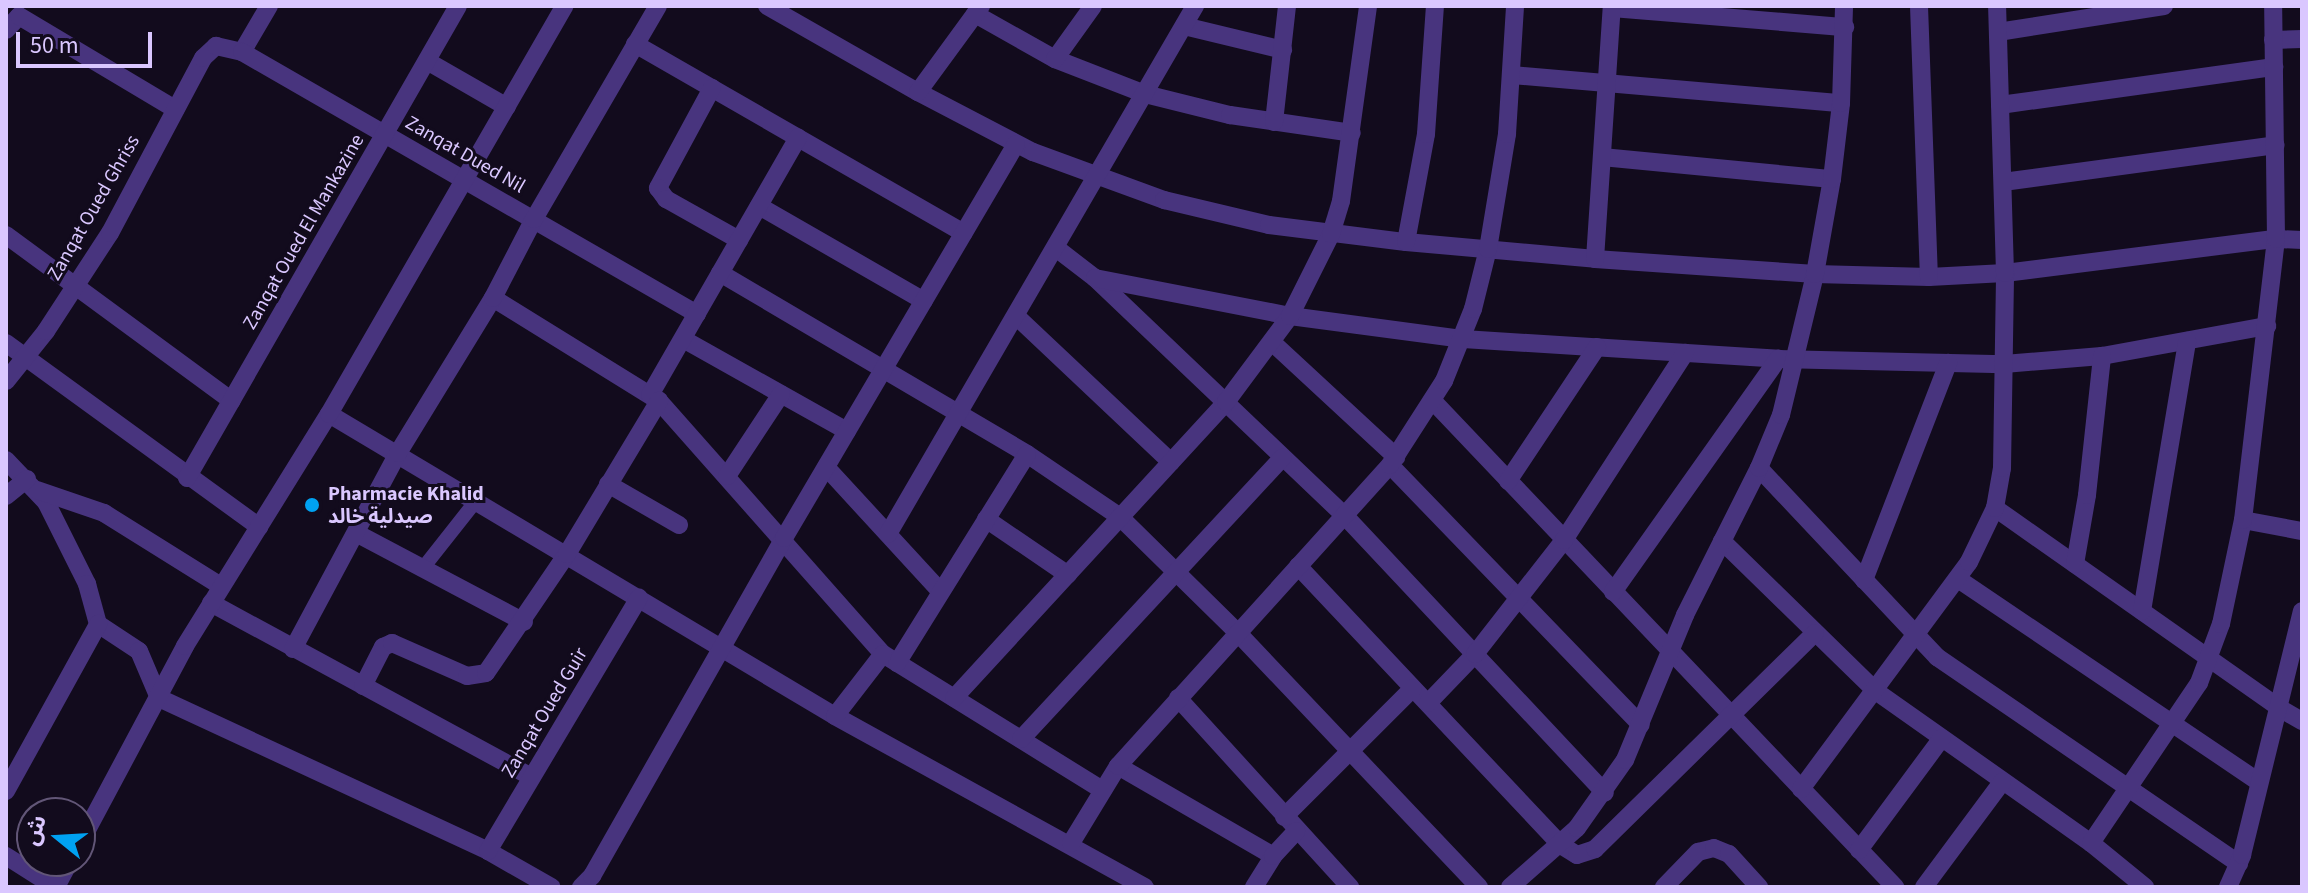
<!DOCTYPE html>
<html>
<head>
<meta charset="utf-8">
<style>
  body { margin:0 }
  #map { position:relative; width:2308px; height:893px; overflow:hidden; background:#120b1d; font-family:"Source Sans 3","Noto Sans Arabic",sans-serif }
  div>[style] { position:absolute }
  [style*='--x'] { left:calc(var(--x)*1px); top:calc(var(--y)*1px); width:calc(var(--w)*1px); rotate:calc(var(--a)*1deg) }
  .pedestrian>* { height:14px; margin:-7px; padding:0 7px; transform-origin:7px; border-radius:7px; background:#48347e }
  .minor>* { height:18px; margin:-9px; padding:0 9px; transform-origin:9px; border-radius:9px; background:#48347e }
  .dots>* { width:22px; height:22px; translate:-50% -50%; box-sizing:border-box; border:4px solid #120b1d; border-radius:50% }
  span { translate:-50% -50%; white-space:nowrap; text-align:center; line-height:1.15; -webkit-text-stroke:6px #120b1d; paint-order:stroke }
  .street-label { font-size:20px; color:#dac7ff }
  .poi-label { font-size:20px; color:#dac7ff; font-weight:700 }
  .left { translate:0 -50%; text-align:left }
  .frame { position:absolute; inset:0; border:8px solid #dac7ff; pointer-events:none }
  .north { position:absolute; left:16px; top:797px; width:80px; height:80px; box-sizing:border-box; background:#120b1d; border:2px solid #625677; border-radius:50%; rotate:288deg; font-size:22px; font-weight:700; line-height:32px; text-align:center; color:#dac7ff }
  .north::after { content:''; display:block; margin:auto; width:28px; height:36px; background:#00a2f2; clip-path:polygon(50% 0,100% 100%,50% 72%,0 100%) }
  .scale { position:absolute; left:16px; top:32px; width:136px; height:36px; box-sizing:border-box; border:4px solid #dac7ff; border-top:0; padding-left:10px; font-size:24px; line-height:28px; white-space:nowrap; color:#dac7ff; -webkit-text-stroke:6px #120b1d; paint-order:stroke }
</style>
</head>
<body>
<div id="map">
  <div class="pedestrian">
    <div style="--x:423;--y:568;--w:85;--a:-51.7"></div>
  </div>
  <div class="minor">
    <div style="--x:767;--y:6;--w:174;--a:29.7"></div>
    <div style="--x:918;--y:92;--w:130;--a:27.6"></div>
    <div style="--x:1033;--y:152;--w:140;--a:20.1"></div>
    <div style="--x:1164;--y:200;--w:108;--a:13.4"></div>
    <div style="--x:1269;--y:225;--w:138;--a:7.1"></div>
    <div style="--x:1406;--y:242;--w:190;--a:5.1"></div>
    <div style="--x:1595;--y:259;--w:221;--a:3.9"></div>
    <div style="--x:1815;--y:274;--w:114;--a:1.5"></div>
    <div style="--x:1929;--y:277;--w:76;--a:-3"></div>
    <div style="--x:2005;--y:273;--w:273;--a:-7.2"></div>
    <div style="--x:2276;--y:239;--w:26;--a:2"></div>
    <div style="--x:1919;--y:6;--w:271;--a:87.9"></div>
    <div style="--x:1612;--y:8;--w:234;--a:4.7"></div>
    <div style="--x:975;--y:14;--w:92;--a:29.4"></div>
    <div style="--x:1055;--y:59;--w:97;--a:21.3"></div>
    <div style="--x:1145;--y:94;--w:88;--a:13.9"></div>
    <div style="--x:1230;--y:115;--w:123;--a:8.4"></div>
    <div style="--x:1184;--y:26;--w:102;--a:13.6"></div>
    <div style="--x:6;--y:30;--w:19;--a:-47"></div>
    <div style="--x:19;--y:16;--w:182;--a:30.8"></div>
    <div style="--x:1998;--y:32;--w:168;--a:-8.9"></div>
    <div style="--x:2273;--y:40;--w:29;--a:-2"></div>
    <div style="--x:635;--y:44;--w:379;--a:29.9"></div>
    <div style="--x:242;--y:52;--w:53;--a:-59.6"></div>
    <div style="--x:1055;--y:59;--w:65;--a:-54.4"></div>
    <div style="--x:427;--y:61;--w:92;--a:29.9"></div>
    <div style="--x:1512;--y:75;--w:330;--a:4.9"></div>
    <div style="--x:712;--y:88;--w:114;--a:118.4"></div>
    <div style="--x:658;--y:188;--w:14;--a:54"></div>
    <div style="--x:666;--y:199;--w:84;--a:29.3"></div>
    <div style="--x:918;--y:92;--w:107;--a:-53.8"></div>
    <div style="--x:2000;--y:105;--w:277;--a:-7.9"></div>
    <div style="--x:1274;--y:122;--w:117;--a:-83.6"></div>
    <div style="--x:1602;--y:157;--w:231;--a:5.5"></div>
    <div style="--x:2003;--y:182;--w:275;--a:-7.7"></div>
    <div style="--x:759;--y:206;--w:190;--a:29.9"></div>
    <div style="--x:6;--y:235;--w:280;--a:36.3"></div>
    <div style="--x:1406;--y:242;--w:110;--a:-79.5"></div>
    <div style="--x:1426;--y:134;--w:128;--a:-86"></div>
    <div style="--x:1056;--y:248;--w:49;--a:37.6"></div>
    <div style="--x:1095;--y:278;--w:344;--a:43.6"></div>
    <div style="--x:1344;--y:515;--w:381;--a:46.8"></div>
    <div style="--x:1595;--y:259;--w:254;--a:-86.2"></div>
    <div style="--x:720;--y:273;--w:356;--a:30.5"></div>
    <div style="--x:1027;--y:454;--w:112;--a:34.1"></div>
    <div style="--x:1120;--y:517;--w:165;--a:44.5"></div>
    <div style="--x:1238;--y:633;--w:350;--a:46.5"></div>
    <div style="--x:1095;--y:278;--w:199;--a:11"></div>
    <div style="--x:1290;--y:316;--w:175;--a:7.6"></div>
    <div style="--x:1463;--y:339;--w:316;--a:3.6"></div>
    <div style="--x:1778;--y:359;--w:226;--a:1.3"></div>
    <div style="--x:2004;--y:364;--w:98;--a:-4.7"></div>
    <div style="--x:2102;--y:356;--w:168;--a:-10.3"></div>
    <div style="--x:493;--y:298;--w:195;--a:31.8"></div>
    <div style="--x:659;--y:401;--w:338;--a:48.5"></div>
    <div style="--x:883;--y:654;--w:256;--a:31.8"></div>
    <div style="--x:1016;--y:316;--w:213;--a:43.3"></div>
    <div style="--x:683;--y:339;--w:188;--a:29.3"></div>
    <div style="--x:6;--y:343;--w:313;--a:36"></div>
    <div style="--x:1273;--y:343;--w:168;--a:42.8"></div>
    <div style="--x:6;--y:381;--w:64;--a:-51.3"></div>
    <div style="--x:46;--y:331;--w:117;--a:-56.9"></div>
    <div style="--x:110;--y:233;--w:198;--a:-62"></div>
    <div style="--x:203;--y:58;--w:18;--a:-43"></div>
    <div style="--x:216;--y:46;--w:27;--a:13"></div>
    <div style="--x:242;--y:52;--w:525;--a:29.93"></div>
    <div style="--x:650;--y:395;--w:297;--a:-60.1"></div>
    <div style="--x:1433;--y:401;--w:671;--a:46.45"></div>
    <div style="--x:329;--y:414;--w:589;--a:30.83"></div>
    <div style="--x:835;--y:716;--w:354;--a:28.9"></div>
    <div style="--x:6;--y:460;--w:58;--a:46.4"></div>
    <div style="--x:46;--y:502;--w:92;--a:63.4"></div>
    <div style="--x:87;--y:584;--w:41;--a:74.6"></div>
    <div style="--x:98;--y:624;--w:49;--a:33.4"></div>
    <div style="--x:139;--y:651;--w:51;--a:66.9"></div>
    <div style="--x:159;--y:698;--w:363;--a:24.9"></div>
    <div style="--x:488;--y:851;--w:73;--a:29.7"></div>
    <div style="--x:1390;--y:465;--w:361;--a:46"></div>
    <div style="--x:826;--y:467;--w:168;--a:47.4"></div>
    <div style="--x:1759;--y:468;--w:260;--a:46.7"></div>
    <div style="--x:1937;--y:657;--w:366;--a:34.4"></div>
    <div style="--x:727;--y:476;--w:98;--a:-56.6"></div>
    <div style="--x:187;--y:478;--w:544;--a:-60.14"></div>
    <div style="--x:1508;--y:481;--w:161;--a:-56.4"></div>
    <div style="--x:608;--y:484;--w:82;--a:30"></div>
    <div style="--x:37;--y:490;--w:71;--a:18.9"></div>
    <div style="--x:104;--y:513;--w:138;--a:32"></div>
    <div style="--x:6;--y:496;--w:27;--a:-39"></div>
    <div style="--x:1995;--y:508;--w:350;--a:35.1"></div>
    <div style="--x:2281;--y:709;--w:24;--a:30"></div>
    <div style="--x:986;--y:519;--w:99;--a:34.3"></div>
    <div style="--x:2243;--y:520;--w:60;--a:10.6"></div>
    <div style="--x:356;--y:533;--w:190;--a:27.9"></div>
    <div style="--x:888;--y:534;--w:611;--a:-59.82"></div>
    <div style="--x:1722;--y:541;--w:216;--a:44.3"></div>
    <div style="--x:1877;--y:692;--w:262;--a:35.2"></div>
    <div style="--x:2091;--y:843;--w:70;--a:39.2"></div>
    <div style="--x:2075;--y:564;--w:70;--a:-80.1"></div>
    <div style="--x:2087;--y:495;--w:140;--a:-83.8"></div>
    <div style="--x:1298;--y:566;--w:383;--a:46.7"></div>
    <div style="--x:1561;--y:845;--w:19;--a:32"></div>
    <div style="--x:1577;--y:855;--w:19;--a:-18"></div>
    <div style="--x:1595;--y:849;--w:308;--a:-44.5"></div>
    <div style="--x:1958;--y:579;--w:362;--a:34"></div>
    <div style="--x:1864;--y:580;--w:233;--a:-68.8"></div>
    <div style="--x:1613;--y:592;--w:286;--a:-54.7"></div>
    <div style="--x:211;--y:603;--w:364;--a:28.5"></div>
    <div style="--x:2142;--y:611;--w:274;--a:-80.5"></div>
    <div style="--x:293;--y:649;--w:222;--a:-61.8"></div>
    <div style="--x:398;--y:453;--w:182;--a:-58.5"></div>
    <div style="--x:493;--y:298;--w:89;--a:-62.6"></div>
    <div style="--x:534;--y:219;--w:246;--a:-59.8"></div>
    <div style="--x:897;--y:663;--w:246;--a:-58.1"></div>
    <div style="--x:363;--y:686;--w:44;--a:-62.9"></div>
    <div style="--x:383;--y:647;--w:10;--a:-24"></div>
    <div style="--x:392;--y:643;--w:82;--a:23.7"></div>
    <div style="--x:467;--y:676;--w:19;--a:-9"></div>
    <div style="--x:486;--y:673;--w:144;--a:-55.8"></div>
    <div style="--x:567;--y:554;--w:179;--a:-59"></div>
    <div style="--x:954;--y:698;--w:402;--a:-47.4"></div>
    <div style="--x:1226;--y:402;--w:107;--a:-53.3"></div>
    <div style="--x:1290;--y:316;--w:92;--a:-63.4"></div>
    <div style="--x:1331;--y:234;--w:34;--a:-73"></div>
    <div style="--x:1341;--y:201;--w:197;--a:-82.1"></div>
    <div style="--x:1178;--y:698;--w:256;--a:47.7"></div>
    <div style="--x:1428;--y:703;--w:68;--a:-46.2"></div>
    <div style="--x:1475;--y:654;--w:145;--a:-52"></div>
    <div style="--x:1564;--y:540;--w:223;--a:-57.1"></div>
    <div style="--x:835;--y:716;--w:78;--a:-52.3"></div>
    <div style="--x:1021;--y:739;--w:384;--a:-47.1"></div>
    <div style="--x:1118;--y:766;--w:179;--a:30.1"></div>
    <div style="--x:1801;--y:789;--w:282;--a:-53.5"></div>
    <div style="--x:1969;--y:562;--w:60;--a:-64.3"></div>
    <div style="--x:1995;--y:508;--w:41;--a:-80.1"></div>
    <div style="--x:2002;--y:468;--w:195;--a:-89.1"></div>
    <div style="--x:2005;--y:273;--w:267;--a:-91.7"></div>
    <div style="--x:6;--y:791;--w:191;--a:-61.1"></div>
    <div style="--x:1284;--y:817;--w:182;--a:-45"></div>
    <div style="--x:80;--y:843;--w:223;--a:-61.9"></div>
    <div style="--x:185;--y:646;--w:273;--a:-58.2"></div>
    <div style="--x:329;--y:414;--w:471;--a:-60"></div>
    <div style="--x:1071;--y:843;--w:90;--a:-58.6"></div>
    <div style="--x:1118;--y:766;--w:406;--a:-47.9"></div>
    <div style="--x:1390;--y:465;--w:100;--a:-57.3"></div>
    <div style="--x:1444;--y:381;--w:78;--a:-68.1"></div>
    <div style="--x:1473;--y:309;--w:62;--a:-76"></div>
    <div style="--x:1488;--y:249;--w:117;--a:-80.6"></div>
    <div style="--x:1507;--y:134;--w:128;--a:-86.4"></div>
    <div style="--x:2091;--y:843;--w:193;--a:-56"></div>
    <div style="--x:2199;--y:683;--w:63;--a:-69.6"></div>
    <div style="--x:2221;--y:624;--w:106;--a:-78.1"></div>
    <div style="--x:2243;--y:520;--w:283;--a:-83.3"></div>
    <div style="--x:2276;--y:239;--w:233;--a:-90.7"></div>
    <div style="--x:1859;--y:850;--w:139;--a:-53.5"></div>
    <div style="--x:488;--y:851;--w:295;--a:-59.2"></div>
    <div style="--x:6;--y:856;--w:58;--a:32.3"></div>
    <div style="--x:56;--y:887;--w:30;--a:-62"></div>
    <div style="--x:581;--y:887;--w:16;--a:-45"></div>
    <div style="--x:592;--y:876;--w:389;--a:-60.4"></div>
    <div style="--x:784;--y:538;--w:457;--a:-59.5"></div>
    <div style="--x:1254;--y:887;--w:36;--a:-58"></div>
    <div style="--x:1273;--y:856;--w:34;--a:-47"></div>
    <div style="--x:1510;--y:887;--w:89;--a:-41.4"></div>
    <div style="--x:1577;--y:828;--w:83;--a:-54.8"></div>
    <div style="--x:1625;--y:760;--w:157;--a:-67.5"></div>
    <div style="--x:1685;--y:615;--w:165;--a:-63.3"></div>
    <div style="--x:1759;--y:468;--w:57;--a:-67.5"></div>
    <div style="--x:1781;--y:415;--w:145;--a:-76.4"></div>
    <div style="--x:1815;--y:274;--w:97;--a:-79.9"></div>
    <div style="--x:1832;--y:179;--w:77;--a:-83.2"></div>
    <div style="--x:1841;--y:103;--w:97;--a:-88.2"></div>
    <div style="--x:1664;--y:887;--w:49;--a:-45.8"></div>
    <div style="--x:1698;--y:852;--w:16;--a:-14"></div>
    <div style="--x:1714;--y:848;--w:16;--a:22"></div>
    <div style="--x:1729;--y:854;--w:45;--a:47.7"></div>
    <div style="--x:1924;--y:887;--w:131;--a:-53.4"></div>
    <div style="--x:2228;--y:887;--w:35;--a:-66"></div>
    <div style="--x:2242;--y:855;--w:251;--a:-76.2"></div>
  </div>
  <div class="dots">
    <div style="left:312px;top:505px;background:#00a2f2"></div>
  </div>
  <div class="street-label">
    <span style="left:465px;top:155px;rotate:30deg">Zanqat Dued Nil</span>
    <span style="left:94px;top:208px;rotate:-60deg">Zanqat Oued Ghriss</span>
    <span style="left:304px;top:232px;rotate:-60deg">Zanqat Oued El Mankazine</span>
    <span style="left:545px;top:713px;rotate:-59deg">Zanqat Oued Guir</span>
  </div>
  <div class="poi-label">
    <span class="left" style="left:328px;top:506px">Pharmacie Khalid<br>صيدلية خالد</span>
  </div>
  <div class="frame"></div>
  <div class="north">ش</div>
  <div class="scale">50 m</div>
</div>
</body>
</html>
